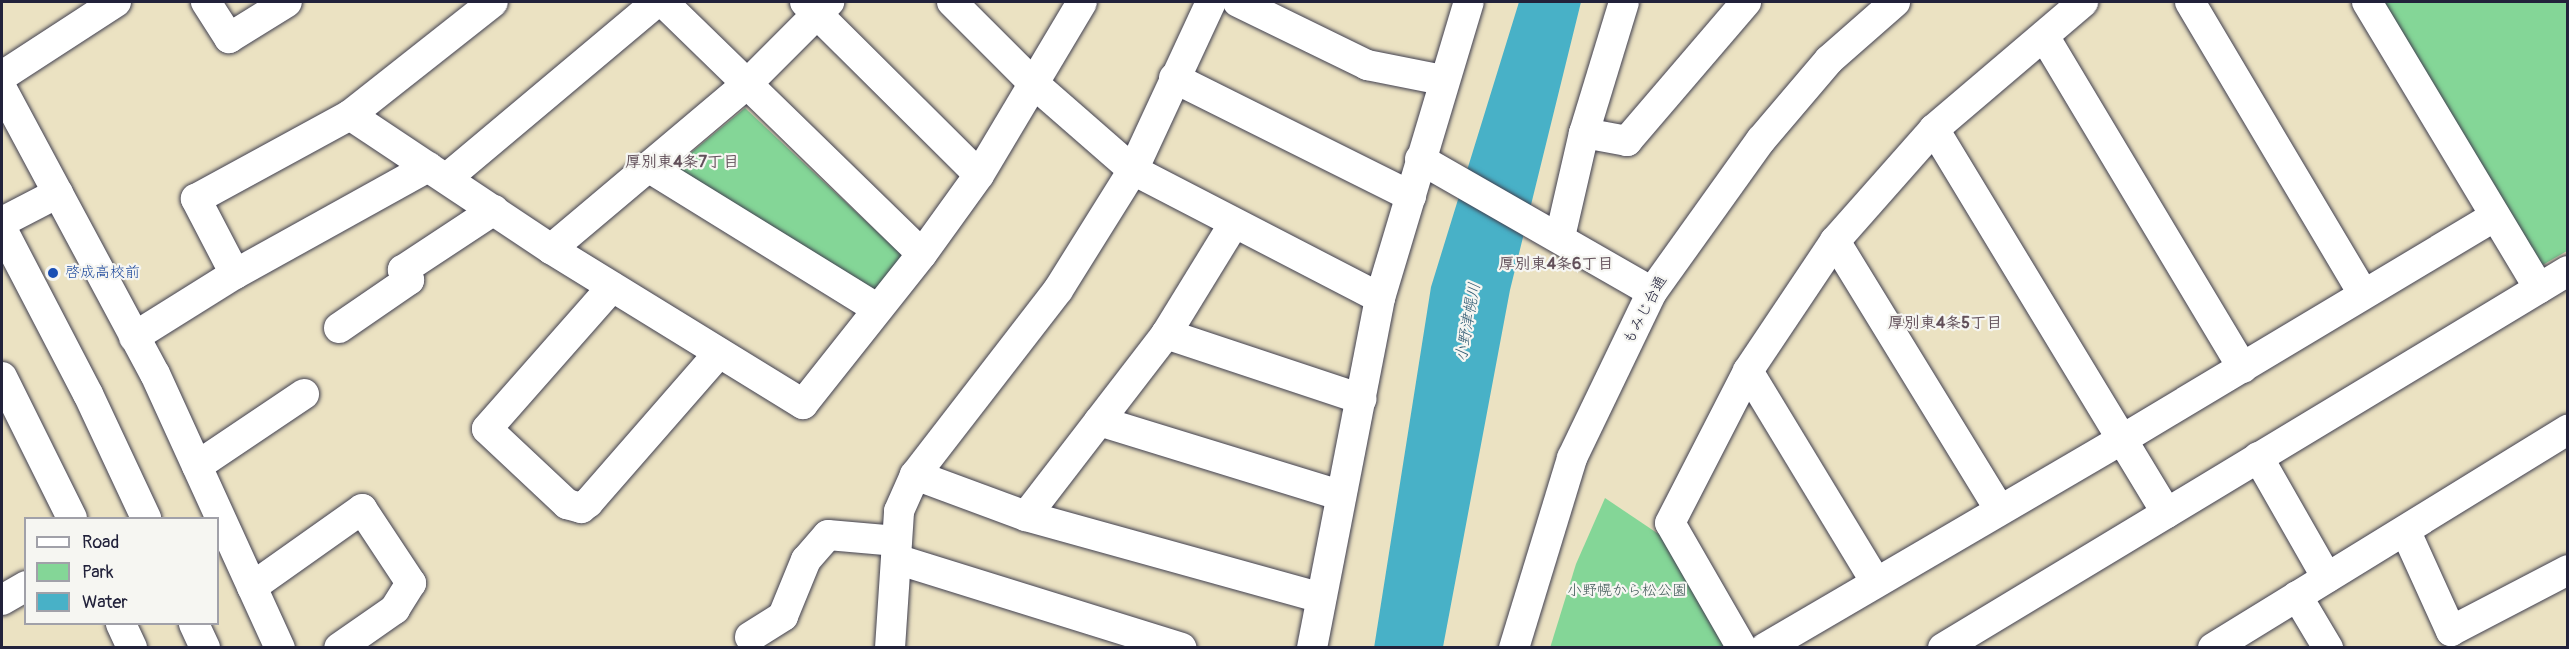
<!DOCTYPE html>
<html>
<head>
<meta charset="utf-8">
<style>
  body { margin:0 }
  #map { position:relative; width:2569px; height:649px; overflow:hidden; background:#ebe2c2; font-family:Pangolin,"Klee One",sans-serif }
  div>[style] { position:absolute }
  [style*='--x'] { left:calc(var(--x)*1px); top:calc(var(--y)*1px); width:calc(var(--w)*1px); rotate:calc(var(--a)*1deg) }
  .green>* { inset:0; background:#84d697 }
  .water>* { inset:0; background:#48b1c7 }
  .roads { filter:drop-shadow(0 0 2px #403f4f) drop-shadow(0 0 2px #403f4f) }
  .minor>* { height:30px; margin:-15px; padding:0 15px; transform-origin:15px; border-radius:15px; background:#fff }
  .dots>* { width:16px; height:16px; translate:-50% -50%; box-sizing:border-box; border:3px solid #f6f6f2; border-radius:50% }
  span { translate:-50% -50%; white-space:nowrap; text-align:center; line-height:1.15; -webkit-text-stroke:4.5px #f6f6f2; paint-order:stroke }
  .transit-label { font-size:15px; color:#164399 }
  .left { translate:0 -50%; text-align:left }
  .street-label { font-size:15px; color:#22223b }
  .park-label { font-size:15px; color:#3f5857 }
  .neighbourhood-label { font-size:16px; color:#62505a; font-weight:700 }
  .water-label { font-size:16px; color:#315b73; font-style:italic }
  .frame { position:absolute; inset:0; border:3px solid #22223b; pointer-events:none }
  .legend { position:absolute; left:24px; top:517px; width:195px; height:108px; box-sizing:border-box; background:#f6f6f2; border:2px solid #a1a1a9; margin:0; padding:8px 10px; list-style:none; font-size:18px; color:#22223b }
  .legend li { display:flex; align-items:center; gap:12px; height:30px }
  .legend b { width:30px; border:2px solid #a1a1a9 }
</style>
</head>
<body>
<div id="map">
  <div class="green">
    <div style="clip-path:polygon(2380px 2px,2567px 2px,2567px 251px,2534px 270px)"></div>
    <div style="clip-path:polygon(745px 108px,903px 256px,871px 295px,669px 171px)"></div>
    <div style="clip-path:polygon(1605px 498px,1660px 535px,1724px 647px,1550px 648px,1576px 564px)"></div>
  </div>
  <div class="water">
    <div style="clip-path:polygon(1519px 2px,1581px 2px,1510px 290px,1443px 647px,1374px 648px,1431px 287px)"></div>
  </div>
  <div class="roads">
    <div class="minor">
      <div style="--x:206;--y:2;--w:43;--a:57.4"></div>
      <div style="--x:229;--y:38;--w:68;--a:-31.8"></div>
      <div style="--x:663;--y:2;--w:361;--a:44.2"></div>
      <div style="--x:805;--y:2;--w:245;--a:44.8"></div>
      <div style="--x:952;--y:2;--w:113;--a:45"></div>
      <div style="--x:1032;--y:82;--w:134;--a:41.1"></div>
      <div style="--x:1133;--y:170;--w:278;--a:27.4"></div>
      <div style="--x:1238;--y:2;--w:144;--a:26"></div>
      <div style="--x:1367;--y:65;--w:77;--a:11.2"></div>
      <div style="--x:2190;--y:2;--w:339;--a:59.3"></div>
      <div style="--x:2367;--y:2;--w:334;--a:59"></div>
      <div style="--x:2044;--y:36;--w:387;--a:59.1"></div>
      <div style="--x:2;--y:76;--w:136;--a:-33"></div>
      <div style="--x:1174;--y:78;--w:265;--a:26.5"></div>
      <div style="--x:2;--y:89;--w:323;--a:61.8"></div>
      <div style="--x:155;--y:374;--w:301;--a:65.5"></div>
      <div style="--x:350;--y:115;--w:242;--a:33.7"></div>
      <div style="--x:551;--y:249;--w:296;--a:31.6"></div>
      <div style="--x:803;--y:404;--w:191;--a:-51.6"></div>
      <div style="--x:922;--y:254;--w:97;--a:-54.2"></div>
      <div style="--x:979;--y:175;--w:201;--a:-59.2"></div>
      <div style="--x:1934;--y:129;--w:449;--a:58.8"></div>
      <div style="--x:1584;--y:133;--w:44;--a:10.5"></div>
      <div style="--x:1627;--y:141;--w:183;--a:-49.4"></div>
      <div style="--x:1420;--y:159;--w:267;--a:29.8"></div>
      <div style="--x:648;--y:167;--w:270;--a:31.7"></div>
      <div style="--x:447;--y:178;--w:274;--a:-40"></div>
      <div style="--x:2;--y:222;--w:63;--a:-27.4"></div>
      <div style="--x:2;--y:229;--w:186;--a:62.5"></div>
      <div style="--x:88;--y:394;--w:137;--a:64.9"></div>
      <div style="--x:1560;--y:237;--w:107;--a:-77"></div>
      <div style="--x:1584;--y:133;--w:137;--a:-73"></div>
      <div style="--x:1835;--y:241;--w:314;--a:58.5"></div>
      <div style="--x:551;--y:249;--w:258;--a:-40.1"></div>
      <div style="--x:748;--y:83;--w:115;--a:-45"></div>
      <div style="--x:235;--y:274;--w:85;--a:-117.5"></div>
      <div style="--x:196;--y:199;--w:175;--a:-28.6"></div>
      <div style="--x:350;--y:115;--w:182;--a:-38.3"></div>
      <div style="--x:612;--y:287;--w:189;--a:131.4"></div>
      <div style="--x:487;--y:429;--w:110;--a:43.2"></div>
      <div style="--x:567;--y:504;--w:15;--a:16"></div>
      <div style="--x:581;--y:508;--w:9;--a:-36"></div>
      <div style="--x:588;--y:503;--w:199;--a:-48.9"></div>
      <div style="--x:339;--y:328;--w:85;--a:-34.4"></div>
      <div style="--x:409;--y:280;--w:12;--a:-121"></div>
      <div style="--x:403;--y:270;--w:109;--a:-33.4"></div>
      <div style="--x:1166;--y:334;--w:206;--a:18.4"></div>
      <div style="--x:134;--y:337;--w:119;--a:-32"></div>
      <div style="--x:235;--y:274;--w:221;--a:-29"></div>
      <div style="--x:1748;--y:371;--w:245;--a:58.8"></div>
      <div style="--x:2;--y:377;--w:157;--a:63.6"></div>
      <div style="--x:1099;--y:421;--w:252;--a:17.1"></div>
      <div style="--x:2258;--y:457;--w:139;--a:60.3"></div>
      <div style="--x:197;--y:466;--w:129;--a:-33.9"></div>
      <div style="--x:915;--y:475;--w:118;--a:20.3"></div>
      <div style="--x:1026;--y:516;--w:306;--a:15.5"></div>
      <div style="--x:1026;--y:516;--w:230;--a:-52.4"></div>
      <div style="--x:1166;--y:334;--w:128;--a:-58.4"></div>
      <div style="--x:2406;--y:532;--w:109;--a:65.6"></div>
      <div style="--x:2451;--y:631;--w:132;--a:-27.5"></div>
      <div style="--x:896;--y:559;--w:299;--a:17.3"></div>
      <div style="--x:252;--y:587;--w:135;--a:-35.3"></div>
      <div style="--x:362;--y:509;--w:89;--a:56.5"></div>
      <div style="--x:411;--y:583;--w:31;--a:122"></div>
      <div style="--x:395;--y:609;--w:68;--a:145.1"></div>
      <div style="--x:2297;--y:596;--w:61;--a:59.2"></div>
      <div style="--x:2;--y:600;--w:28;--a:-30"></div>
      <div style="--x:121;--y:624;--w:26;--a:65"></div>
      <div style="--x:194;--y:624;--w:26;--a:65"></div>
      <div style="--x:750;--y:637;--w:39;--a:-32"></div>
      <div style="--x:783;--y:616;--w:61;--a:-67.7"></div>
      <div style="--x:806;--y:560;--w:33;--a:-49"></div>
      <div style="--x:828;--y:535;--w:69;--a:5"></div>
      <div style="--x:890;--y:648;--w:137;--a:-86.2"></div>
      <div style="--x:899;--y:511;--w:39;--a:-66"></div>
      <div style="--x:915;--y:475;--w:234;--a:-52.3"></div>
      <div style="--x:1058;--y:290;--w:142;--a:-58"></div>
      <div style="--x:1133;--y:170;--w:185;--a:-65.1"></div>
      <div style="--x:1312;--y:648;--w:357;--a:-79"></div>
      <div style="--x:1380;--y:298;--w:309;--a:-73.3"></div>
      <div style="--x:1514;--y:648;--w:199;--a:-73"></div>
      <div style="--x:1572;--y:458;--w:184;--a:-64.3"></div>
      <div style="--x:1652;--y:292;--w:187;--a:-54.4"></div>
      <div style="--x:1761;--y:140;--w:105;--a:-49.6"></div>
      <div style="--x:1829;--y:60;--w:88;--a:-41.3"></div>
      <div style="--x:1742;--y:648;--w:144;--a:-119.9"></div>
      <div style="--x:1670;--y:523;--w:171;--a:-62.8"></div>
      <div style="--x:1748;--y:371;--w:156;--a:-56.2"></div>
      <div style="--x:1835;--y:241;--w:149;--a:-48.5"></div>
      <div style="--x:1934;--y:129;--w:196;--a:-40.4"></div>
      <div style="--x:1765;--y:648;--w:412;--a:-30.3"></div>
      <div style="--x:2121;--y:440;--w:436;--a:-30.9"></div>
      <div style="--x:1943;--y:648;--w:730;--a:-31.1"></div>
      <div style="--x:2213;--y:648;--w:417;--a:-31.6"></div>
    </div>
  </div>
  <div class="dots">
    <div style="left:53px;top:273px;background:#1a4fb4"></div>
  </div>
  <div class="transit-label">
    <span class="left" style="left:65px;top:273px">啓成高校前</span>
  </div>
  <div class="street-label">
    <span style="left:1645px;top:310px;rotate:-62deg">もみじ台通</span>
  </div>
  <div class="park-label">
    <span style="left:1627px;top:591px">小野幌から松公園</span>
  </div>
  <div class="neighbourhood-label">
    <span style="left:682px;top:162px">厚別東4条7丁目</span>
    <span style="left:1556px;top:264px">厚別東4条6丁目</span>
    <span style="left:1945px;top:323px">厚別東4条5丁目</span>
  </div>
  <div class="water-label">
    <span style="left:1468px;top:322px;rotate:-80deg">小野津幌川</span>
  </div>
  <div class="frame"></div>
  <ul class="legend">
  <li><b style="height:8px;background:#fff"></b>Road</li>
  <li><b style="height:16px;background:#84d697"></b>Park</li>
  <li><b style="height:16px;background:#48b1c7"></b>Water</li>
  </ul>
</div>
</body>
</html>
